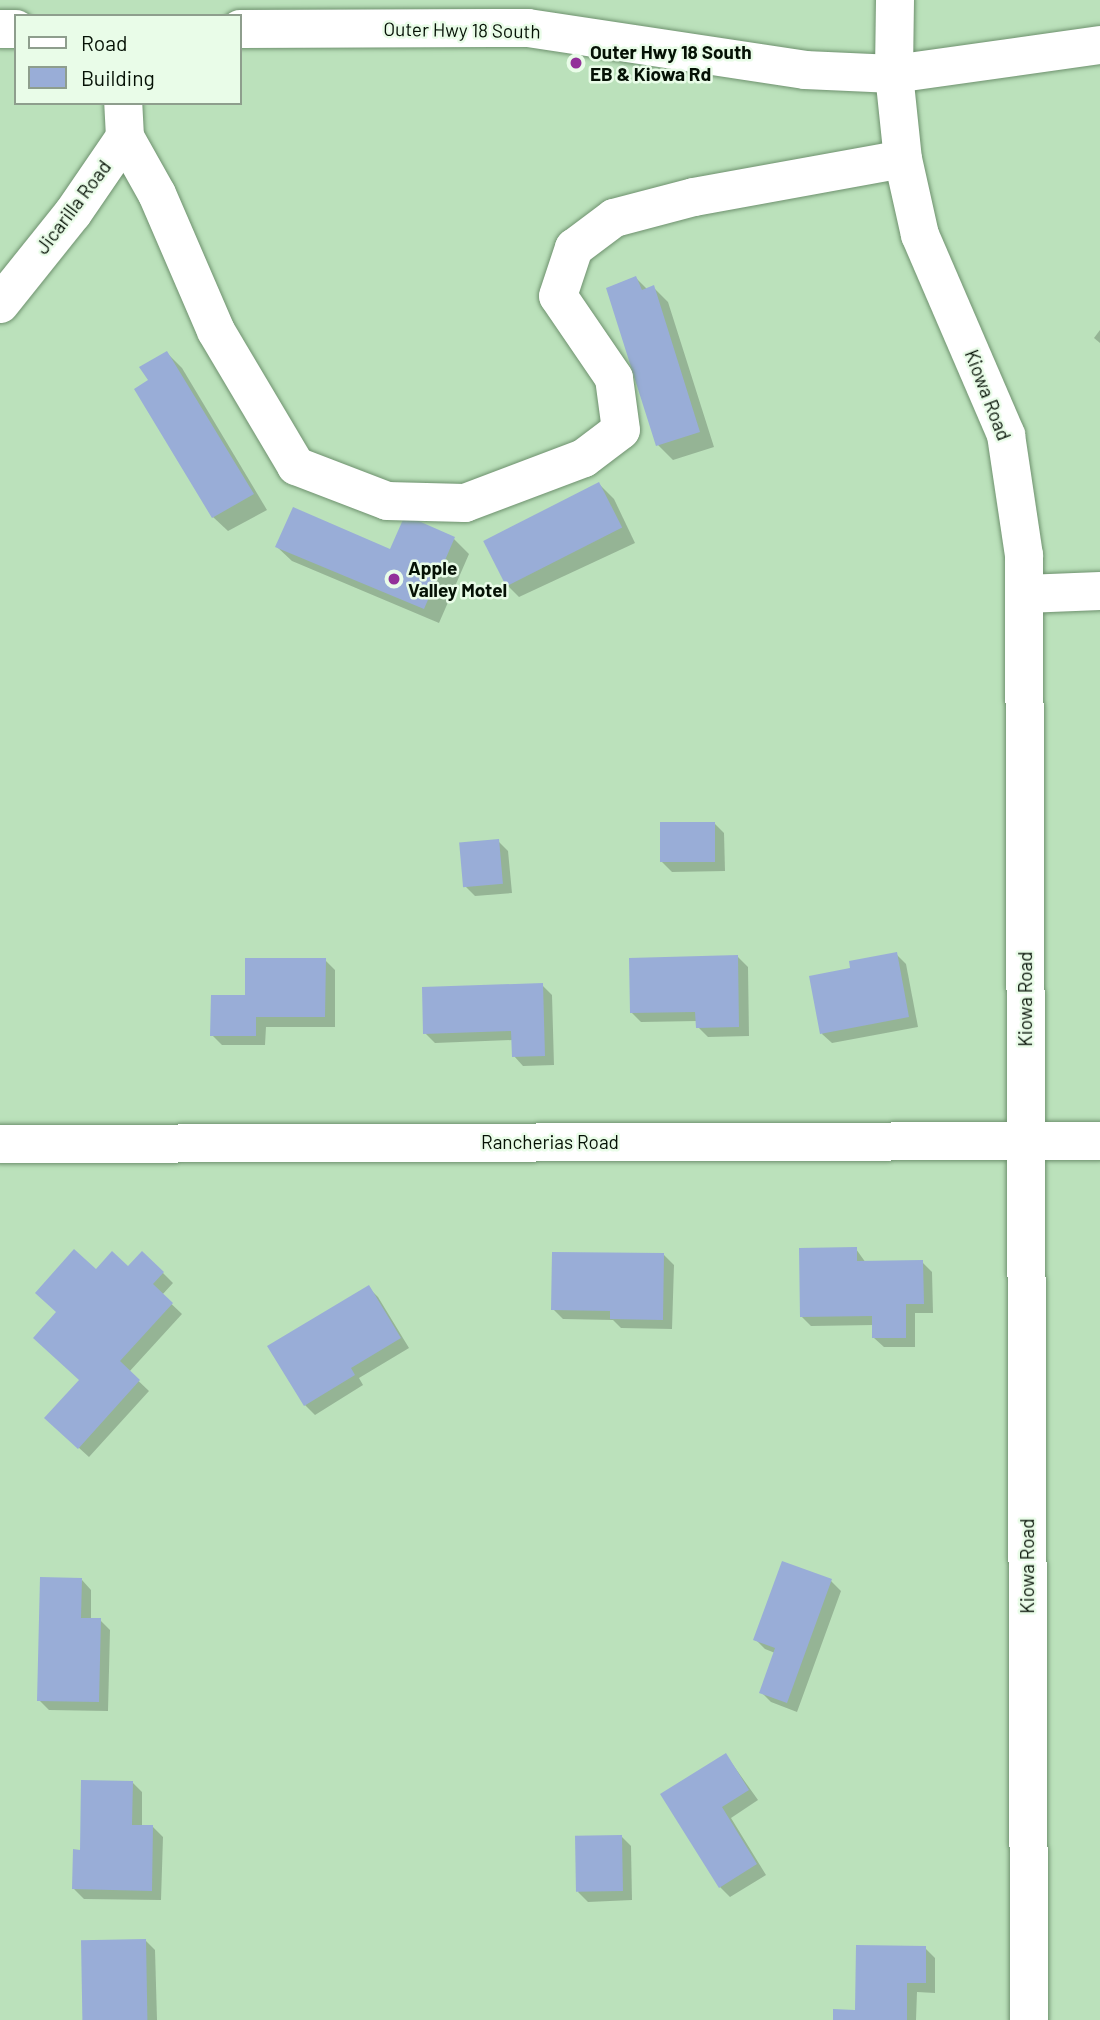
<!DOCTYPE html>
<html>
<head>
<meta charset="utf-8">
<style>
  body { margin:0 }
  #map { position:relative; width:1100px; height:2020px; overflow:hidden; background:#bbe1bb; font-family:Barlow,sans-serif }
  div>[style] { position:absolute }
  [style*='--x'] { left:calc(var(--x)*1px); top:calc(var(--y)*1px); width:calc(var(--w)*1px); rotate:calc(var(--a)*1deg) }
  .shadow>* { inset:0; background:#0003 }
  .building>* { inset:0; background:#99add7; transform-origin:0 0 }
  .roads { filter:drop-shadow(0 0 2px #6e916e) drop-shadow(0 0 2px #6e916e) }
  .minor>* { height:38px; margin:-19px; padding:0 19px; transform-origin:19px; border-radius:19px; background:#fff }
  .dots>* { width:19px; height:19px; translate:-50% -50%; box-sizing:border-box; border:4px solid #e9fce8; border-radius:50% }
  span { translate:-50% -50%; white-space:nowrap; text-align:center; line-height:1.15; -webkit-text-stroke:5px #e9fce8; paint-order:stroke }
  .street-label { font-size:19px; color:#051105 }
  .poi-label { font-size:19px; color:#051105; font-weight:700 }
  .left { translate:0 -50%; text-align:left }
  .legend { position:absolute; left:14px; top:14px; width:228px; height:91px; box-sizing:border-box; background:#e9fce8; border:2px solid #8e9e8d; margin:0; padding:9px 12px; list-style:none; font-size:21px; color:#051105 }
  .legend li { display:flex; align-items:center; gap:14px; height:35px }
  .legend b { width:35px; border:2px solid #8e9e8d }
</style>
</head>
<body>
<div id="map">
  <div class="shadow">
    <div style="clip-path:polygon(636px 278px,648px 290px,654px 288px,668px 302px,714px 447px,673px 460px,658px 445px)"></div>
    <div style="clip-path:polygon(1100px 330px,1100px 343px,1094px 338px)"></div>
    <div style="clip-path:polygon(167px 353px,182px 368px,267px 510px,228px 531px,213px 517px,151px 381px)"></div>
    <div style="clip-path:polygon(599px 484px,614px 499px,635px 543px,519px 597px,504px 582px)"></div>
    <div style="clip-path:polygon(454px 539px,469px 554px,439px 623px,292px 561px,277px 547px,391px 551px)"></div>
    <div style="clip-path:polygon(714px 823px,724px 833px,725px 871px,672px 872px,662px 862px)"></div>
    <div style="clip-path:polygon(498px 841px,508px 851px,512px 893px,475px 896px,465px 886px)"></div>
    <div style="clip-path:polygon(896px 954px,906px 964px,918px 1027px,832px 1043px,822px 1034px,852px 969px)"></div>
    <div style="clip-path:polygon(738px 957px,748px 967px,749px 1036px,708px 1037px,698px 1027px,697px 1021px,641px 1022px,631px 1012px)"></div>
    <div style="clip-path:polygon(325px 960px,335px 970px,335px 1027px,266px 1027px,265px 1045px,222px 1045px,212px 1035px,247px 997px)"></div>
    <div style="clip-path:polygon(542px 985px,552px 995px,554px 1065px,523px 1066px,514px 1056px,513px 1040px,435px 1043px,425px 1033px)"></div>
    <div style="clip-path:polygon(856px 1249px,866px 1263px,922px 1262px,932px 1272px,933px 1313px,915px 1313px,915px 1347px,884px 1347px,874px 1338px,874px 1325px,811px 1326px,801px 1316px)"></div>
    <div style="clip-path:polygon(664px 1255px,674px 1265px,672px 1329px,621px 1328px,613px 1320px,563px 1319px,553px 1309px)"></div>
    <div style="clip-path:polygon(128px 1269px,163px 1273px,173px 1283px,162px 1295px,182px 1314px,129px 1372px,149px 1391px,89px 1457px,56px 1427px,81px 1380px,96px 1272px)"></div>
    <div style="clip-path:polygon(368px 1287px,378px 1297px,409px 1348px,359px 1378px,363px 1385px,315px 1415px,305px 1405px)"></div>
    <div style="clip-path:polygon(82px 1580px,91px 1590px,91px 1620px,100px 1620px,110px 1630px,108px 1711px,49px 1710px,39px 1700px)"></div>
    <div style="clip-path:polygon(831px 1581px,841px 1591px,797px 1712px,771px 1702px,761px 1692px,775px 1653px,765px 1649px,755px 1639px)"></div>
    <div style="clip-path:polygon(726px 1755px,758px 1800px,731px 1818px,766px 1875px,730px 1897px,720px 1887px,662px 1794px)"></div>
    <div style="clip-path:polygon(132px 1782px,142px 1792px,142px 1827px,153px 1827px,163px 1837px,161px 1900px,84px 1899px,74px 1889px)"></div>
    <div style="clip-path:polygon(621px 1836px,631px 1846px,632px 1900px,588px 1902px,578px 1892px)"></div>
    <div style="clip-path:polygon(145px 1940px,155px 1950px,157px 2020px,84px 2020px)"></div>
    <div style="clip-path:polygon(925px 1948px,935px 1958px,935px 1993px,917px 1992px,916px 2020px,835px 2020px,857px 2012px)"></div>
  </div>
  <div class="building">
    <div style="clip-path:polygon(636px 276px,642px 290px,654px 285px,700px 432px,656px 446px,606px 288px)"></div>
    <div style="clip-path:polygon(167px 351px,254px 494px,212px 518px,134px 389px,148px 380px,139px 367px)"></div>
    <div style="left:599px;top:482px;width:51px;height:130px;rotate:63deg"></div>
    <div style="clip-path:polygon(293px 507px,390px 549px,405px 515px,455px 537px,424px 609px,275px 547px)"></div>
    <div style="left:715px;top:822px;width:40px;height:55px;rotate:90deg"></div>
    <div style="left:499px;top:839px;width:45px;height:40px;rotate:85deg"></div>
    <div style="clip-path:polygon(897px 952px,909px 1017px,820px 1034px,809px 976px,850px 968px,849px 961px)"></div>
    <div style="clip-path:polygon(738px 955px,739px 1027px,696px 1028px,695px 1012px,630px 1013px,629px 958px)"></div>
    <div style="clip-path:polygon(245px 958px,326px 958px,325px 1017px,256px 1017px,256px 1036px,210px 1036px,211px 995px,245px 995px)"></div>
    <div style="clip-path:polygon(543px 983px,545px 1056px,512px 1057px,511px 1031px,423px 1034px,422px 987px)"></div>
    <div style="clip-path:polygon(857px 1247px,857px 1261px,923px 1260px,924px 1304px,906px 1304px,906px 1338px,872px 1338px,872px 1316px,800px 1317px,799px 1248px)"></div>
    <div style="clip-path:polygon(74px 1249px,96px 1269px,112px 1251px,128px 1266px,142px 1251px,164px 1272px,153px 1284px,173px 1303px,120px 1361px,140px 1380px,78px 1449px,44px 1418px,79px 1380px,33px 1338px,56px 1312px,35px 1293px)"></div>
    <div style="clip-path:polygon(552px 1252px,664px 1253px,663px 1320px,610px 1319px,610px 1311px,551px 1310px)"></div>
    <div style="clip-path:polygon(369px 1285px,401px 1338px,351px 1368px,355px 1375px,304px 1406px,267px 1346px)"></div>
    <div style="clip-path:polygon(782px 1561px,832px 1579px,787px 1703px,759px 1693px,775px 1648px,753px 1640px)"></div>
    <div style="clip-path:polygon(40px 1577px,82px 1578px,81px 1618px,101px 1618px,99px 1702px,37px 1701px)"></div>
    <div style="clip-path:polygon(726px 1753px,749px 1790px,722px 1807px,757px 1864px,719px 1888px,660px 1794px)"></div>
    <div style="clip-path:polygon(81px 1780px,133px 1781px,132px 1825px,153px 1825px,152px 1891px,72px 1889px,73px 1849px,80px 1850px)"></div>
    <div style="left:622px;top:1835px;width:56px;height:47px;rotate:89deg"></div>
    <div style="left:146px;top:1939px;width:81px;height:65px;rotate:89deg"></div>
    <div style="clip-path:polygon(856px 1945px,926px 1946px,926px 1983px,907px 1983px,907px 2020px,833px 2020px,833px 2009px,855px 2010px)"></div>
  </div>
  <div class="roads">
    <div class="minor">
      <div style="--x:895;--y:0;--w:74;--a:90.8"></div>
      <div style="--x:894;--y:74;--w:85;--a:84"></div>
      <div style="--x:903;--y:159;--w:78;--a:77.4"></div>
      <div style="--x:920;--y:235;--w:218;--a:66.7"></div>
      <div style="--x:1006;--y:435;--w:121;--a:81.5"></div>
      <div style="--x:1024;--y:555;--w:1465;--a:89.8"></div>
      <div style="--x:0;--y:29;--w:16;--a:0"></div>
      <div style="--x:240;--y:29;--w:288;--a:-0.2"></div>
      <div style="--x:528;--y:28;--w:280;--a:8.6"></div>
      <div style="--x:805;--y:70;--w:89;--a:2.6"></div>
      <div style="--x:894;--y:74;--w:208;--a:-8"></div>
      <div style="--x:125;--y:137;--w:65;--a:60.7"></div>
      <div style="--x:157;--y:194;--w:149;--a:66.7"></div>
      <div style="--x:216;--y:331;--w:157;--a:59.3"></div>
      <div style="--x:296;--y:466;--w:97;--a:21"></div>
      <div style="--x:387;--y:501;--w:78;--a:1.5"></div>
      <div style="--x:465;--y:503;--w:127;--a:-20.7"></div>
      <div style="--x:584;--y:458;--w:46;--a:-37.1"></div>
      <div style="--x:621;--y:430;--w:52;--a:-97.7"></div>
      <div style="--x:614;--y:378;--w:99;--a:-124.3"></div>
      <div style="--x:558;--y:296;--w:51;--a:-71.6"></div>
      <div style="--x:574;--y:248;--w:50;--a:-36.9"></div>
      <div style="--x:614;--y:218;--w:83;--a:-14.7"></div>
      <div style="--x:694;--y:197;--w:212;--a:-10.3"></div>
      <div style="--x:0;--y:304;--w:117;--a:-51.3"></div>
      <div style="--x:73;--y:213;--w:92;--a:-55.6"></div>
      <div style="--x:125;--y:137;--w:34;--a:-93"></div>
      <div style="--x:1025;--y:594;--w:75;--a:-2.3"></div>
      <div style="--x:0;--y:1144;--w:1100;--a:-0.16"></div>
    </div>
  </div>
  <div class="dots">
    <div style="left:576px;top:63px;background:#923199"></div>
    <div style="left:394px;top:579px;background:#923199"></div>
  </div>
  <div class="street-label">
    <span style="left:462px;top:30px;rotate:1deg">Outer Hwy 18 South</span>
    <span style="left:73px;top:207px;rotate:-53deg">Jicarilla Road</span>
    <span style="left:988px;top:395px;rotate:69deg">Kiowa Road</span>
    <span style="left:1025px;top:999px;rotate:-90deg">Kiowa Road</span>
    <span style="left:550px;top:1142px">Rancherias Road</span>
    <span style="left:1027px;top:1566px;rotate:-90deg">Kiowa Road</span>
  </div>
  <div class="poi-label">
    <span class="left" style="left:590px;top:63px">Outer Hwy 18 South<br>EB &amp; Kiowa Rd</span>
    <span class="left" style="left:408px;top:579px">Apple<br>Valley Motel</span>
  </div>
  <ul class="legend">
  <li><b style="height:9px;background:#fff"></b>Road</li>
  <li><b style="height:19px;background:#99add7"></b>Building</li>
  </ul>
</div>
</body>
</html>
